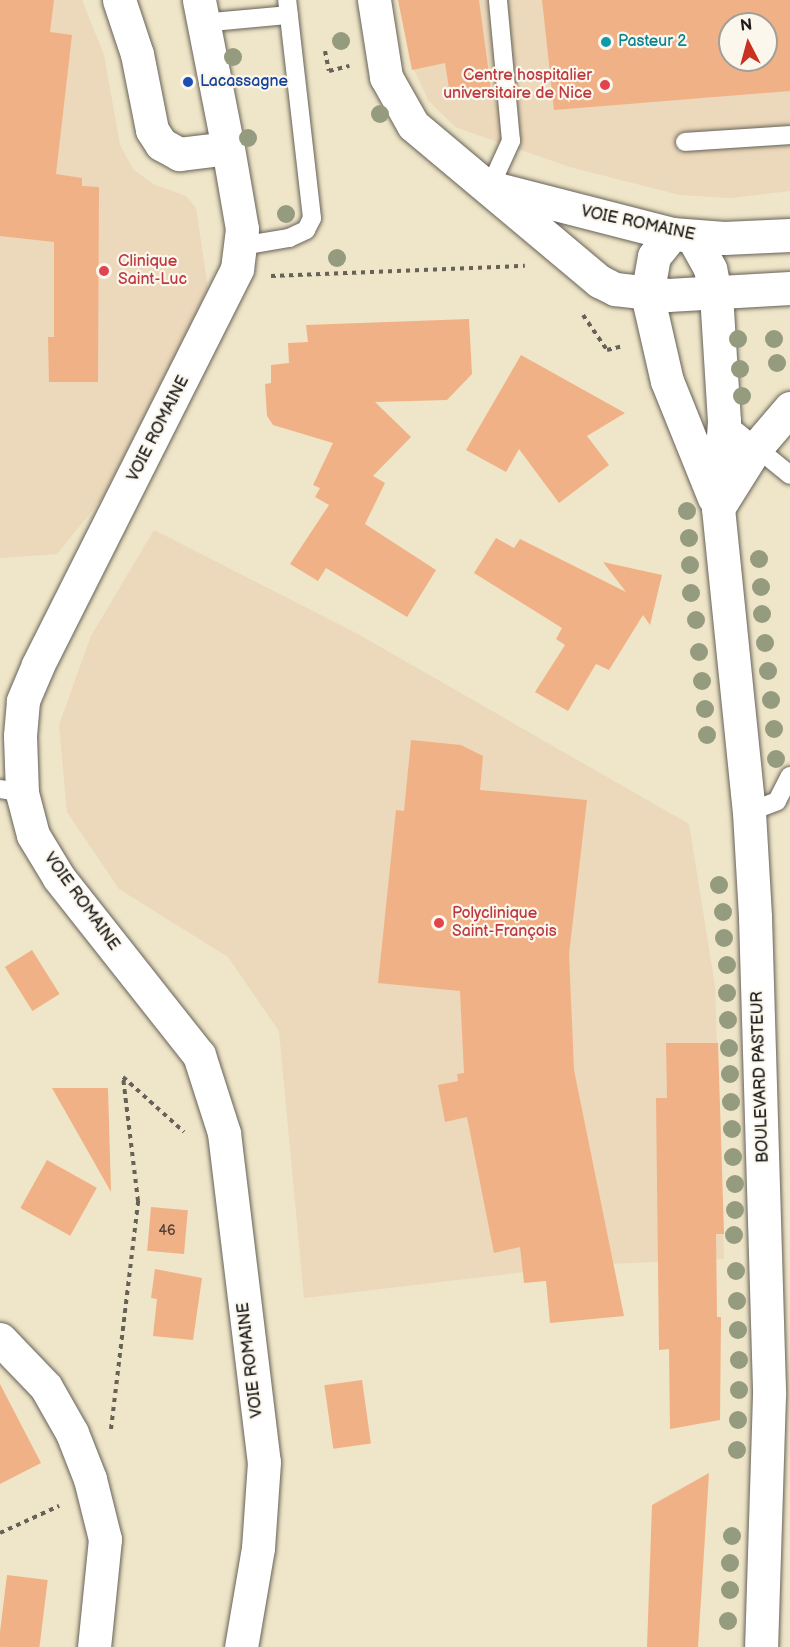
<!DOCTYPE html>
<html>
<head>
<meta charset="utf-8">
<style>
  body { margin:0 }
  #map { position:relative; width:790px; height:1647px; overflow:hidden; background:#efe5c8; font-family:"Balsamiq Sans",sans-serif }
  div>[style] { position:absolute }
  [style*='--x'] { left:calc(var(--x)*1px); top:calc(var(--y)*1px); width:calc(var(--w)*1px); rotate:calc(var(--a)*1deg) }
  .built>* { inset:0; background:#ecd8ba }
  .building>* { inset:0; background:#f1b186; transform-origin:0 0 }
  .path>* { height:4px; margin-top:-2px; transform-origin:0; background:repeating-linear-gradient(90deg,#666258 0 4.5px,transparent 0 9px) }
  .roads { filter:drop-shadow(0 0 2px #666258) drop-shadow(0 0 2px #666258) }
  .service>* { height:18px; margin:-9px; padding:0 9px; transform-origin:9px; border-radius:9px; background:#fff }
  .minor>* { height:33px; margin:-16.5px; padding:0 16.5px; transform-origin:16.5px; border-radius:16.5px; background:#fff }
  .tertiary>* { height:33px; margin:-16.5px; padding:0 16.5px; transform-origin:16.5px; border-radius:16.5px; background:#fff }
  .secondary>* { height:33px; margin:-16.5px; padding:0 16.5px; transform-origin:16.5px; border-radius:16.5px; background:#fff }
  .trees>* { width:18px; height:18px; margin:-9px; border-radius:50%; background:#959b7e }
  .dots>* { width:16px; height:16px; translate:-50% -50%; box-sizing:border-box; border:3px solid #fbf7ec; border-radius:50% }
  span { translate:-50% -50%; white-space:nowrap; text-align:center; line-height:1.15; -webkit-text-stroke:4.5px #fbf7ec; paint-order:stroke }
  .number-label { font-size:14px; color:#514136 }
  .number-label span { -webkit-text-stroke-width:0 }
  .culture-label { font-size:16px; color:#0d838f }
  .left { translate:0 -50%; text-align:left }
  .health-label { font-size:16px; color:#be3a42 }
  .right { translate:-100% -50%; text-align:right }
  .transit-label { font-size:16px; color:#164399 }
  .street-label { font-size:16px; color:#1c1c1c }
  .north { position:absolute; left:718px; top:12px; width:60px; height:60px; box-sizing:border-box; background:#fbf7ec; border:2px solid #a29f99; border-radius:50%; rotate:354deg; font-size:16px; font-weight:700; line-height:24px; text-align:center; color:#1c1c1c }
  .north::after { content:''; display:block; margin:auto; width:21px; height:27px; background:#c8321e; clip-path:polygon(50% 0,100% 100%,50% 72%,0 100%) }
</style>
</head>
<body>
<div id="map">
  <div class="built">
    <div style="clip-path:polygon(0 0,82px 0,104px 55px,120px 145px,133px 169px,153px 184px,186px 196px,196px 208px,208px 289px,103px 497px,57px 554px,0 558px)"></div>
    <div style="clip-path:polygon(evenodd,400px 0,790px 0,790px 191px,731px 198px,680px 195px,570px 167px,455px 127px,428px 100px,410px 61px,400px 0,730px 24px,766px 24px,766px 60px,730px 60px,730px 24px)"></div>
    <div style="clip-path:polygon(154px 530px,356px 633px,689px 824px,715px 986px,724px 1259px,585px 1265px,304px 1298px,279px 1031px,228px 957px,119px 889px,67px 812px,59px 725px,91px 636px)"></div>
  </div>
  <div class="building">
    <div style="clip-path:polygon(0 0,54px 0,50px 32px,72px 35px,56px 174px,82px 178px,82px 186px,99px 187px,98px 382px,49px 382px,48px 337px,54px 337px,54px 242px,0 236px)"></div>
    <div style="clip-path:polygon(398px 0,479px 0,491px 89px,450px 95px,445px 63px,412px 70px)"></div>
    <div style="clip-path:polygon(evenodd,542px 0,790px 0,790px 91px,554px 110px,542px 0,730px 24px,766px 24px,766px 60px,730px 60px,730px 24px)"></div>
    <div style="clip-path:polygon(469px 319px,472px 374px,447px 400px,375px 402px,411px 437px,373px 476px,385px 483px,365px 524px,436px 570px,407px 617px,326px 568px,318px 581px,290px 564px,329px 505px,315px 497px,320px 488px,313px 485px,333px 443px,273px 425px,267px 416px,265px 384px,271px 383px,271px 365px,289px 363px,288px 343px,308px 342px,306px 325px)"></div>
    <div style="clip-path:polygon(521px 355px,625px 413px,587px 436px,609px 465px,559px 503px,519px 449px,506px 472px,466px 450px)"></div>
    <div style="clip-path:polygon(496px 538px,514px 548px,520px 539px,626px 592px,603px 562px,662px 575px,650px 625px,643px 615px,609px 670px,596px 664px,568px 711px,535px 692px,565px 645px,556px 639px,562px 628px,474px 573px)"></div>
    <div style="clip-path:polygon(411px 740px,461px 745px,483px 756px,480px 790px,587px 800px,569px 954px,574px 1070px,624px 1316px,550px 1323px,546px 1281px,524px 1283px,520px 1247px,494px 1253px,467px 1117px,445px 1122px,438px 1085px,458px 1081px,457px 1074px,464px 1073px,460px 991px,378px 983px,396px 810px,404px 811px)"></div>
    <div style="left:32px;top:950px;width:52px;height:32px;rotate:58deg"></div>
    <div style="clip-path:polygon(666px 1043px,718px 1043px,724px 1234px,716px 1234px,717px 1317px,721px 1317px,720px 1420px,670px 1429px,669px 1349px,659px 1350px,656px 1098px,667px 1098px)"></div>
    <div style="clip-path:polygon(52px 1088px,108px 1088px,111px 1192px)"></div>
    <div style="left:47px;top:1160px;width:57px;height:55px;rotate:29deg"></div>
    <div style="left:151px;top:1207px;width:37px;height:44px;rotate:5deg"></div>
    <div style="clip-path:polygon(155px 1269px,202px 1278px,193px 1340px,153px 1336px,157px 1299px,151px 1298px)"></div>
    <div style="left:362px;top:1380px;width:64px;height:38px;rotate:82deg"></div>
    <div style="clip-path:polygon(0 1384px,41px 1463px,0 1484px)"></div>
    <div style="clip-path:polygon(709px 1473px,698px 1647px,647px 1647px,652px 1505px)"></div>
    <div style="left:7px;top:1575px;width:41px;height:72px;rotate:7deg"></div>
  </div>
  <div class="path">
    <div style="--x:325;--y:51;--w:20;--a:79"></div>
    <div style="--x:329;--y:71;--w:21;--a:-14"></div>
    <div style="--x:271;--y:276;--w:254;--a:-2.3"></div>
    <div style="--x:583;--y:315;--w:42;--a:55.6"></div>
    <div style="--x:607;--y:350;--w:16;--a:-14"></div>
    <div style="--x:111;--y:1429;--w:230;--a:-83.2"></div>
    <div style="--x:138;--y:1201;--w:125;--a:-96.9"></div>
    <div style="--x:123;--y:1077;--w:82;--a:42"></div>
    <div style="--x:0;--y:1533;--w:65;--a:-24.6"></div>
  </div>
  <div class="roads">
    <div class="service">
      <div style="--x:202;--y:23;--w:87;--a:-5.3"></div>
      <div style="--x:685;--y:142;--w:105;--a:-3.8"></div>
      <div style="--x:490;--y:187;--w:51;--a:-65.5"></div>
      <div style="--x:511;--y:141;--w:142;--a:-95.3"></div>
      <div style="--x:241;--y:246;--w:49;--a:-9.5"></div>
      <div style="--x:289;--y:238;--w:19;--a:-25"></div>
      <div style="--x:306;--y:230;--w:13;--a:-63"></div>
      <div style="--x:312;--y:218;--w:219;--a:-96.5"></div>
      <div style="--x:724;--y:421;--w:85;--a:39.3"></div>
      <div style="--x:0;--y:789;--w:22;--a:10"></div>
      <div style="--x:749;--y:812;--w:30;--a:-21"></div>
      <div style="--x:777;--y:801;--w:28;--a:-63"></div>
    </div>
    <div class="minor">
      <div style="--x:228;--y:148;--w:82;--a:80.2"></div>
      <div style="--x:242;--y:229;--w:40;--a:97.1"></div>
      <div style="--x:237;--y:269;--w:443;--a:116.7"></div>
      <div style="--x:38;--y:665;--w:39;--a:113"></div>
      <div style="--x:23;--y:701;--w:35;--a:95"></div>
      <div style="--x:20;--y:736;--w:57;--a:88"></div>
      <div style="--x:22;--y:793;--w:43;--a:75.3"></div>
      <div style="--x:33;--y:835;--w:50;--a:58.8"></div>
      <div style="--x:59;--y:878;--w:226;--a:51.7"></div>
      <div style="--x:199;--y:1055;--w:82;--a:72.2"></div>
      <div style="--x:224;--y:1133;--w:331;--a:83.1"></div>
      <div style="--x:264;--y:1462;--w:86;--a:94"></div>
      <div style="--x:258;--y:1548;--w:100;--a:99.7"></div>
      <div style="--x:718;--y:508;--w:70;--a:-57.9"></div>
      <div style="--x:755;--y:449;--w:54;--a:-49.5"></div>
      <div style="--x:0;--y:1339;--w:66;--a:46.2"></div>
      <div style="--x:46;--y:1387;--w:53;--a:60.5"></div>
      <div style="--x:72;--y:1433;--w:49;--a:68.6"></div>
      <div style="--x:90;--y:1479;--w:62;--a:76"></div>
      <div style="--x:105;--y:1539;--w:109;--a:95.8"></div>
    </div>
    <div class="tertiary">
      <div style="--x:672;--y:234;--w:28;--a:129"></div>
      <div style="--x:654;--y:256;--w:39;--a:100"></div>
      <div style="--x:647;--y:294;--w:89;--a:77.1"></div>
      <div style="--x:667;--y:381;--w:126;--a:68.1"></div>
      <div style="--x:692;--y:236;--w:38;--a:61"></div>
      <div style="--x:710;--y:269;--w:26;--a:77"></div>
      <div style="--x:716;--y:294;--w:127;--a:86.4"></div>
      <div style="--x:724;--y:421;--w:87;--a:93.9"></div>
      <div style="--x:718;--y:508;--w:306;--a:84.2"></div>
      <div style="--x:749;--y:812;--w:105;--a:86.7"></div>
      <div style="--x:755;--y:917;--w:478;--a:88.3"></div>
      <div style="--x:769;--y:1395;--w:252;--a:91.8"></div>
    </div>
    <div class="secondary">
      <div style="--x:119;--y:0;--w:57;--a:71.6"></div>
      <div style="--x:137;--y:54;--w:77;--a:78.8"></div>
      <div style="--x:152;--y:130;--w:17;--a:57"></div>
      <div style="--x:161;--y:144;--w:21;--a:29"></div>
      <div style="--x:179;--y:154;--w:49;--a:-7"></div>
      <div style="--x:228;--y:148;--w:151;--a:-101.1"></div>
      <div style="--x:374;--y:0;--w:78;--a:81.1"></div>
      <div style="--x:386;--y:77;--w:55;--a:60.6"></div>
      <div style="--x:413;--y:125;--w:243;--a:40"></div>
      <div style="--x:599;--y:281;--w:18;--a:27"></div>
      <div style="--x:615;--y:289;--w:53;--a:6.5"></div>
      <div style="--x:668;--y:295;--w:122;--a:-3.3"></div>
      <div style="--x:497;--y:189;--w:181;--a:14.4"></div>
      <div style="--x:672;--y:234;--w:52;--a:4.4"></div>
      <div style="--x:724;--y:238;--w:66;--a:-2.6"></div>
    </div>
  </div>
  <div class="trees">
    <div style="left:341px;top:41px"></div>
    <div style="left:233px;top:57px"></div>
    <div style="left:380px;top:114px"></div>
    <div style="left:248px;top:138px"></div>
    <div style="left:286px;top:214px"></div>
    <div style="left:337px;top:258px"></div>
    <div style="left:738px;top:339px"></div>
    <div style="left:774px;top:339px"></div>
    <div style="left:777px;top:363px"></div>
    <div style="left:740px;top:369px"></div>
    <div style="left:742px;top:396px"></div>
    <div style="left:687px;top:511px"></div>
    <div style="left:689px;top:538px"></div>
    <div style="left:759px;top:559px"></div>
    <div style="left:690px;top:565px"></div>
    <div style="left:761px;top:587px"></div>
    <div style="left:691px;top:593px"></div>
    <div style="left:762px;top:614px"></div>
    <div style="left:696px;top:620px"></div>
    <div style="left:765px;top:643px"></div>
    <div style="left:699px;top:652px"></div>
    <div style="left:768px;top:671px"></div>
    <div style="left:702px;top:681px"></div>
    <div style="left:771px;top:700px"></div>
    <div style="left:705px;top:709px"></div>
    <div style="left:774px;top:729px"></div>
    <div style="left:707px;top:735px"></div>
    <div style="left:776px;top:759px"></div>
    <div style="left:719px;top:885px"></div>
    <div style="left:723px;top:912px"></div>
    <div style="left:724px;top:938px"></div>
    <div style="left:727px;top:965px"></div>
    <div style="left:727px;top:993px"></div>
    <div style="left:728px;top:1020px"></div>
    <div style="left:729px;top:1048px"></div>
    <div style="left:730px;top:1074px"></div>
    <div style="left:731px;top:1102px"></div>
    <div style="left:732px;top:1129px"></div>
    <div style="left:733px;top:1157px"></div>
    <div style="left:735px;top:1184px"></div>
    <div style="left:735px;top:1210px"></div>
    <div style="left:734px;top:1235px"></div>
    <div style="left:736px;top:1271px"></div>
    <div style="left:737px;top:1301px"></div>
    <div style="left:738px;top:1330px"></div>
    <div style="left:739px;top:1360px"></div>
    <div style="left:739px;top:1390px"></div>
    <div style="left:738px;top:1420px"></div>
    <div style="left:737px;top:1450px"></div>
    <div style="left:732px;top:1536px"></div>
    <div style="left:730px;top:1563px"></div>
    <div style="left:730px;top:1590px"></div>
    <div style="left:728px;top:1621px"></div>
  </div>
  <div class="dots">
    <div style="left:606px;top:42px;background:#0f9aa8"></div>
    <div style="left:188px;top:82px;background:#1a4fb4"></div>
    <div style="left:605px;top:85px;background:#e0444e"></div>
    <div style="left:104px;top:271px;background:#e0444e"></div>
    <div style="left:439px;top:923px;background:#e0444e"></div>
  </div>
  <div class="number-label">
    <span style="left:167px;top:1231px">46</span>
  </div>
  <div class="culture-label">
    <span class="left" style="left:618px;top:42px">Pasteur 2</span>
  </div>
  <div class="health-label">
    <span class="right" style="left:592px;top:85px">Centre hospitalier<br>universitaire de Nice</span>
    <span class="left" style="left:118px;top:271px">Clinique<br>Saint-Luc</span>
    <span class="left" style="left:452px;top:923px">Polyclinique<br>Saint-François</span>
  </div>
  <div class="transit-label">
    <span class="left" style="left:200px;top:82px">Lacassagne</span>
  </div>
  <div class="street-label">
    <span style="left:638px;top:224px;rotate:12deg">VOIE ROMAINE</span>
    <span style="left:159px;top:429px;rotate:-63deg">VOIE ROMAINE</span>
    <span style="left:81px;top:902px;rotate:54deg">VOIE ROMAINE</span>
    <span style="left:761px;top:1077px;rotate:-92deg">BOULEVARD PASTEUR</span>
    <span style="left:251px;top:1360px;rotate:-97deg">VOIE ROMAINE</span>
  </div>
  <div class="north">N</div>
</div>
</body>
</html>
